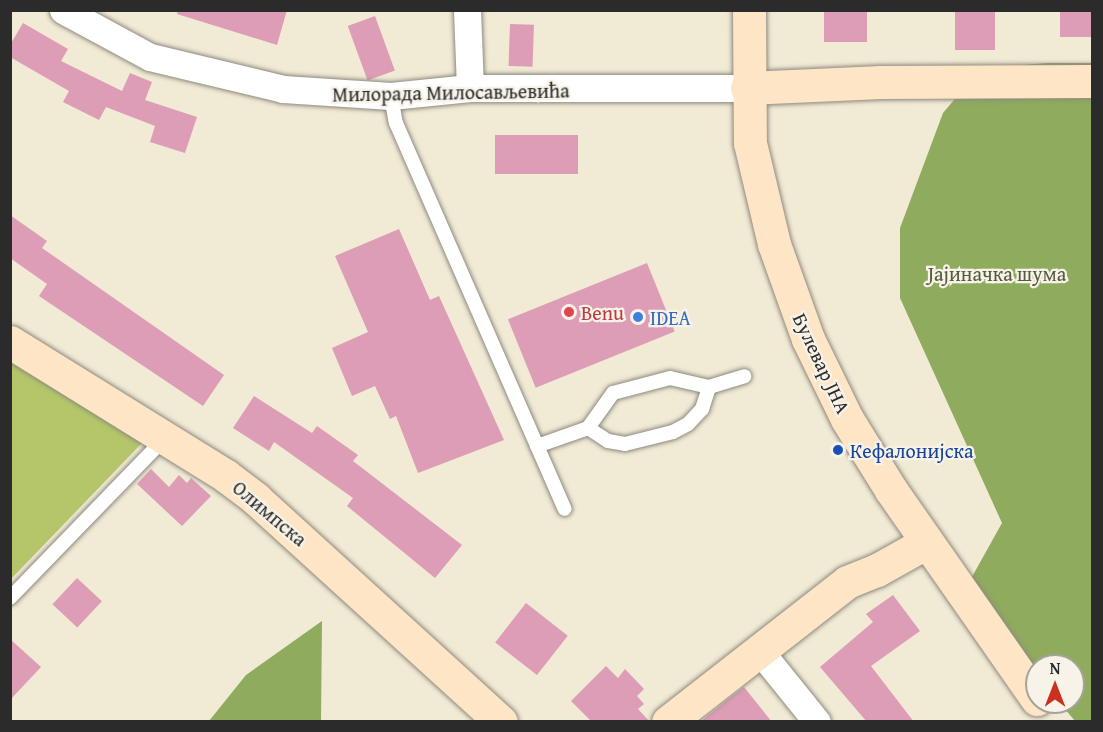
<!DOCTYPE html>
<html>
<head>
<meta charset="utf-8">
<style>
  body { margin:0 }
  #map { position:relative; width:1103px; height:732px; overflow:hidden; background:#f1ead4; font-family:"Gentium Book Plus",serif }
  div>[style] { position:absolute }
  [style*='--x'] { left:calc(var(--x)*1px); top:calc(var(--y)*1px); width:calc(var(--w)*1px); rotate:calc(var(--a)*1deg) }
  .green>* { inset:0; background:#b4c669 }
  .forest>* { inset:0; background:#8fab5d }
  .building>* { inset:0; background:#dd9db6; transform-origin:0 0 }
  .roads { filter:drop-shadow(0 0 2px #8e8a80) drop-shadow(0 0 2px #8e8a80) }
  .lane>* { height:14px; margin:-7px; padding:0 7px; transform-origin:7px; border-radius:7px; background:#fff }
  .street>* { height:27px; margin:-13.5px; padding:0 13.5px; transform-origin:13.5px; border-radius:13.5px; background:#fff }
  .secondary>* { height:33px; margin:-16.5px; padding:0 16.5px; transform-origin:16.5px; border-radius:16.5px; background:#fde5c5 }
  .dots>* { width:16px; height:16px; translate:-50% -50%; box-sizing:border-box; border:3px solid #f7f3e8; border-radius:50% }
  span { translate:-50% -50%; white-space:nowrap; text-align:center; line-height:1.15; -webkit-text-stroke:4.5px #f7f3e8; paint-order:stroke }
  .street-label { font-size:20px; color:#2b2b2b }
  .park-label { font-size:20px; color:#545a3e }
  .health-label { font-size:20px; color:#be3a42 }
  .left { translate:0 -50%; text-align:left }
  .shop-label { font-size:20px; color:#366cbe }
  .transit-label { font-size:20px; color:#164399 }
  .frame { position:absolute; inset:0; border:12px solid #2b2b2b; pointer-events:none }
  .north { position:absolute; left:1025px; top:654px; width:60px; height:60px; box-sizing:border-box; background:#f7f3e8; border:2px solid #a5a39c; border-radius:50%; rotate:0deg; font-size:16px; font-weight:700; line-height:24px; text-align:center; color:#2b2b2b }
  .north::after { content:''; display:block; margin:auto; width:21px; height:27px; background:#c8321e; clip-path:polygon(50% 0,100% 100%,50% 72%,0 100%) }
</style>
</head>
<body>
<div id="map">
  <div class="green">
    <div style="clip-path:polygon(11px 358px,143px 442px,11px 579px)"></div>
  </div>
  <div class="forest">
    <div style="clip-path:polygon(1047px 63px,1092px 63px,1092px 721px,1075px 721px,1059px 702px,1073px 702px,1073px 666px,1037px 666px,1037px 673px,968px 584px,1002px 523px,900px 298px,900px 228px,943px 113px,980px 69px)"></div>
    <div style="clip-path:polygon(322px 621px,321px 721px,209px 721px,246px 675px)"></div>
  </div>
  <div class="building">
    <div style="clip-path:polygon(178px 10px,287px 10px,277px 45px,177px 14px)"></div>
    <div style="left:867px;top:10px;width:32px;height:43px;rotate:90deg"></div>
    <div style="left:955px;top:10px;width:40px;height:40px"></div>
    <div style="left:1060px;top:10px;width:32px;height:27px"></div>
    <div style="left:375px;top:16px;width:58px;height:29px;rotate:70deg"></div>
    <div style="clip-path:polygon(23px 23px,68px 49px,61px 61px,122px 91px,130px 73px,152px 82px,145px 100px,197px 117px,185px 153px,150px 142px,155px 126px,106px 107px,99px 120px,63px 102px,69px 91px,10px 57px,10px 45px)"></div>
    <div style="left:510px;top:24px;width:24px;height:42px;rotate:2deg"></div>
    <div style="left:578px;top:135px;width:39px;height:83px;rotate:90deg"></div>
    <div style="clip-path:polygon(10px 215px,47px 241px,42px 248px,224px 375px,203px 406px,39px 296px,47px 284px,10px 258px)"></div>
    <div style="clip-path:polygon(399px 229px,430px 300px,439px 296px,504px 440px,418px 473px,396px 416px,390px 419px,375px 386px,352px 396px,332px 348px,368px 332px,335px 256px)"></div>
    <div style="left:647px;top:263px;width:74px;height:150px;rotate:68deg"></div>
    <div style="clip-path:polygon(254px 396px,312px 433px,317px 426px,358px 455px,353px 461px,462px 545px,435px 578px,347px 506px,353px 498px,274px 442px,269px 451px,233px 428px)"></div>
    <div style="clip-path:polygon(151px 469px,169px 487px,179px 475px,187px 483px,191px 478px,211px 496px,182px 526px,137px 484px)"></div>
    <div style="left:77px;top:578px;width:34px;height:36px;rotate:43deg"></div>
    <div style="clip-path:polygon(893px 595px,920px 631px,871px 666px,914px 722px,867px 722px,820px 667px,873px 622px,866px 614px)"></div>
    <div style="left:526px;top:603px;width:53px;height:50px;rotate:38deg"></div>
    <div style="clip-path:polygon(10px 639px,41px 667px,10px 700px)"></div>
    <div style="clip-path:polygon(606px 666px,618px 678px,625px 669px,644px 689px,637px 696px,644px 704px,638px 709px,650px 722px,592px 722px,571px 701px)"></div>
    <div style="clip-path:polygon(744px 687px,772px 722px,700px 722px,727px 700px)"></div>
  </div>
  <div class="roads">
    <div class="lane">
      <div style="--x:391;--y:96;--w:27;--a:80"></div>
      <div style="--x:396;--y:123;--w:421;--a:66.4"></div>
      <div style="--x:588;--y:428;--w:24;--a:33"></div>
      <div style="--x:608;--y:441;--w:17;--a:10"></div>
      <div style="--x:625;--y:444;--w:49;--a:-14"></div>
      <div style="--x:673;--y:432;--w:17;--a:-28"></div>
      <div style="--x:688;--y:424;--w:21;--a:-47"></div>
      <div style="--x:702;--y:409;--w:23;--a:-72"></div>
      <div style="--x:537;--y:446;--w:54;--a:-19.4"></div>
      <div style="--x:588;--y:428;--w:43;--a:-54.5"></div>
      <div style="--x:613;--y:393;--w:59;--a:-14.7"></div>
      <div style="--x:670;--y:378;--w:40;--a:13"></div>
      <div style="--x:709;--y:387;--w:37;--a:-17"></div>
      <div style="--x:10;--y:598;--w:223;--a:-45.9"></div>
    </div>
    <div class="street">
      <div style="--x:63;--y:10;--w:99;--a:28.4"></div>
      <div style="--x:150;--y:57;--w:137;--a:13.5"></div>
      <div style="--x:283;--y:89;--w:108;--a:3.7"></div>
      <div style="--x:391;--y:96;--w:79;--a:-5.8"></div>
      <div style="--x:470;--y:88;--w:277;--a:0"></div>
      <div style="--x:467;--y:10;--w:78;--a:87.8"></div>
      <div style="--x:759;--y:650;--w:92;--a:51.1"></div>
    </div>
    <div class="secondary">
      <div style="--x:749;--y:10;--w:133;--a:89.6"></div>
      <div style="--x:750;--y:143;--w:104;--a:76.6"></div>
      <div style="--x:774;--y:244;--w:101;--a:70.3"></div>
      <div style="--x:808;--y:339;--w:89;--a:64"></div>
      <div style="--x:847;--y:419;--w:84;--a:58.2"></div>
      <div style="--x:891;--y:490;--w:255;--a:55.1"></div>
      <div style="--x:747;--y:88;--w:134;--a:-2.6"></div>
      <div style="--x:881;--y:82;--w:211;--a:-0.3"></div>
      <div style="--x:10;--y:342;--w:254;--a:31.8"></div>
      <div style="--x:226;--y:476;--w:38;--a:37"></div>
      <div style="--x:256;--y:499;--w:331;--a:42.3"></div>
      <div style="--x:668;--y:722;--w:227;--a:-38"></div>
      <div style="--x:847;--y:582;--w:32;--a:-22"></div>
      <div style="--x:877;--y:570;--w:57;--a:-29.2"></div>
    </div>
  </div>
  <div class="dots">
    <div style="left:569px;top:312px;background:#e0444e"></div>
    <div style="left:638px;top:317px;background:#3f7fe0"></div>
    <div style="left:838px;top:450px;background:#1a4fb4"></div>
  </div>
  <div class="street-label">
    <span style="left:451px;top:92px;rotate:-1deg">Милорада Милосављевића</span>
    <span style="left:822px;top:363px;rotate:65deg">Булевар ЈНА</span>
    <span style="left:270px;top:513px;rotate:40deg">Олимпска</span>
  </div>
  <div class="park-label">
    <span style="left:997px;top:273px">Јајиначка шума</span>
  </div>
  <div class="health-label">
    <span class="left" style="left:581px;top:312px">Benu</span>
  </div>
  <div class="shop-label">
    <span class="left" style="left:650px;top:317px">IDEA</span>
  </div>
  <div class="transit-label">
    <span class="left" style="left:850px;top:450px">Кефалонијска</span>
  </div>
  <div class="frame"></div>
  <div class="north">N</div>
</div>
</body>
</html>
